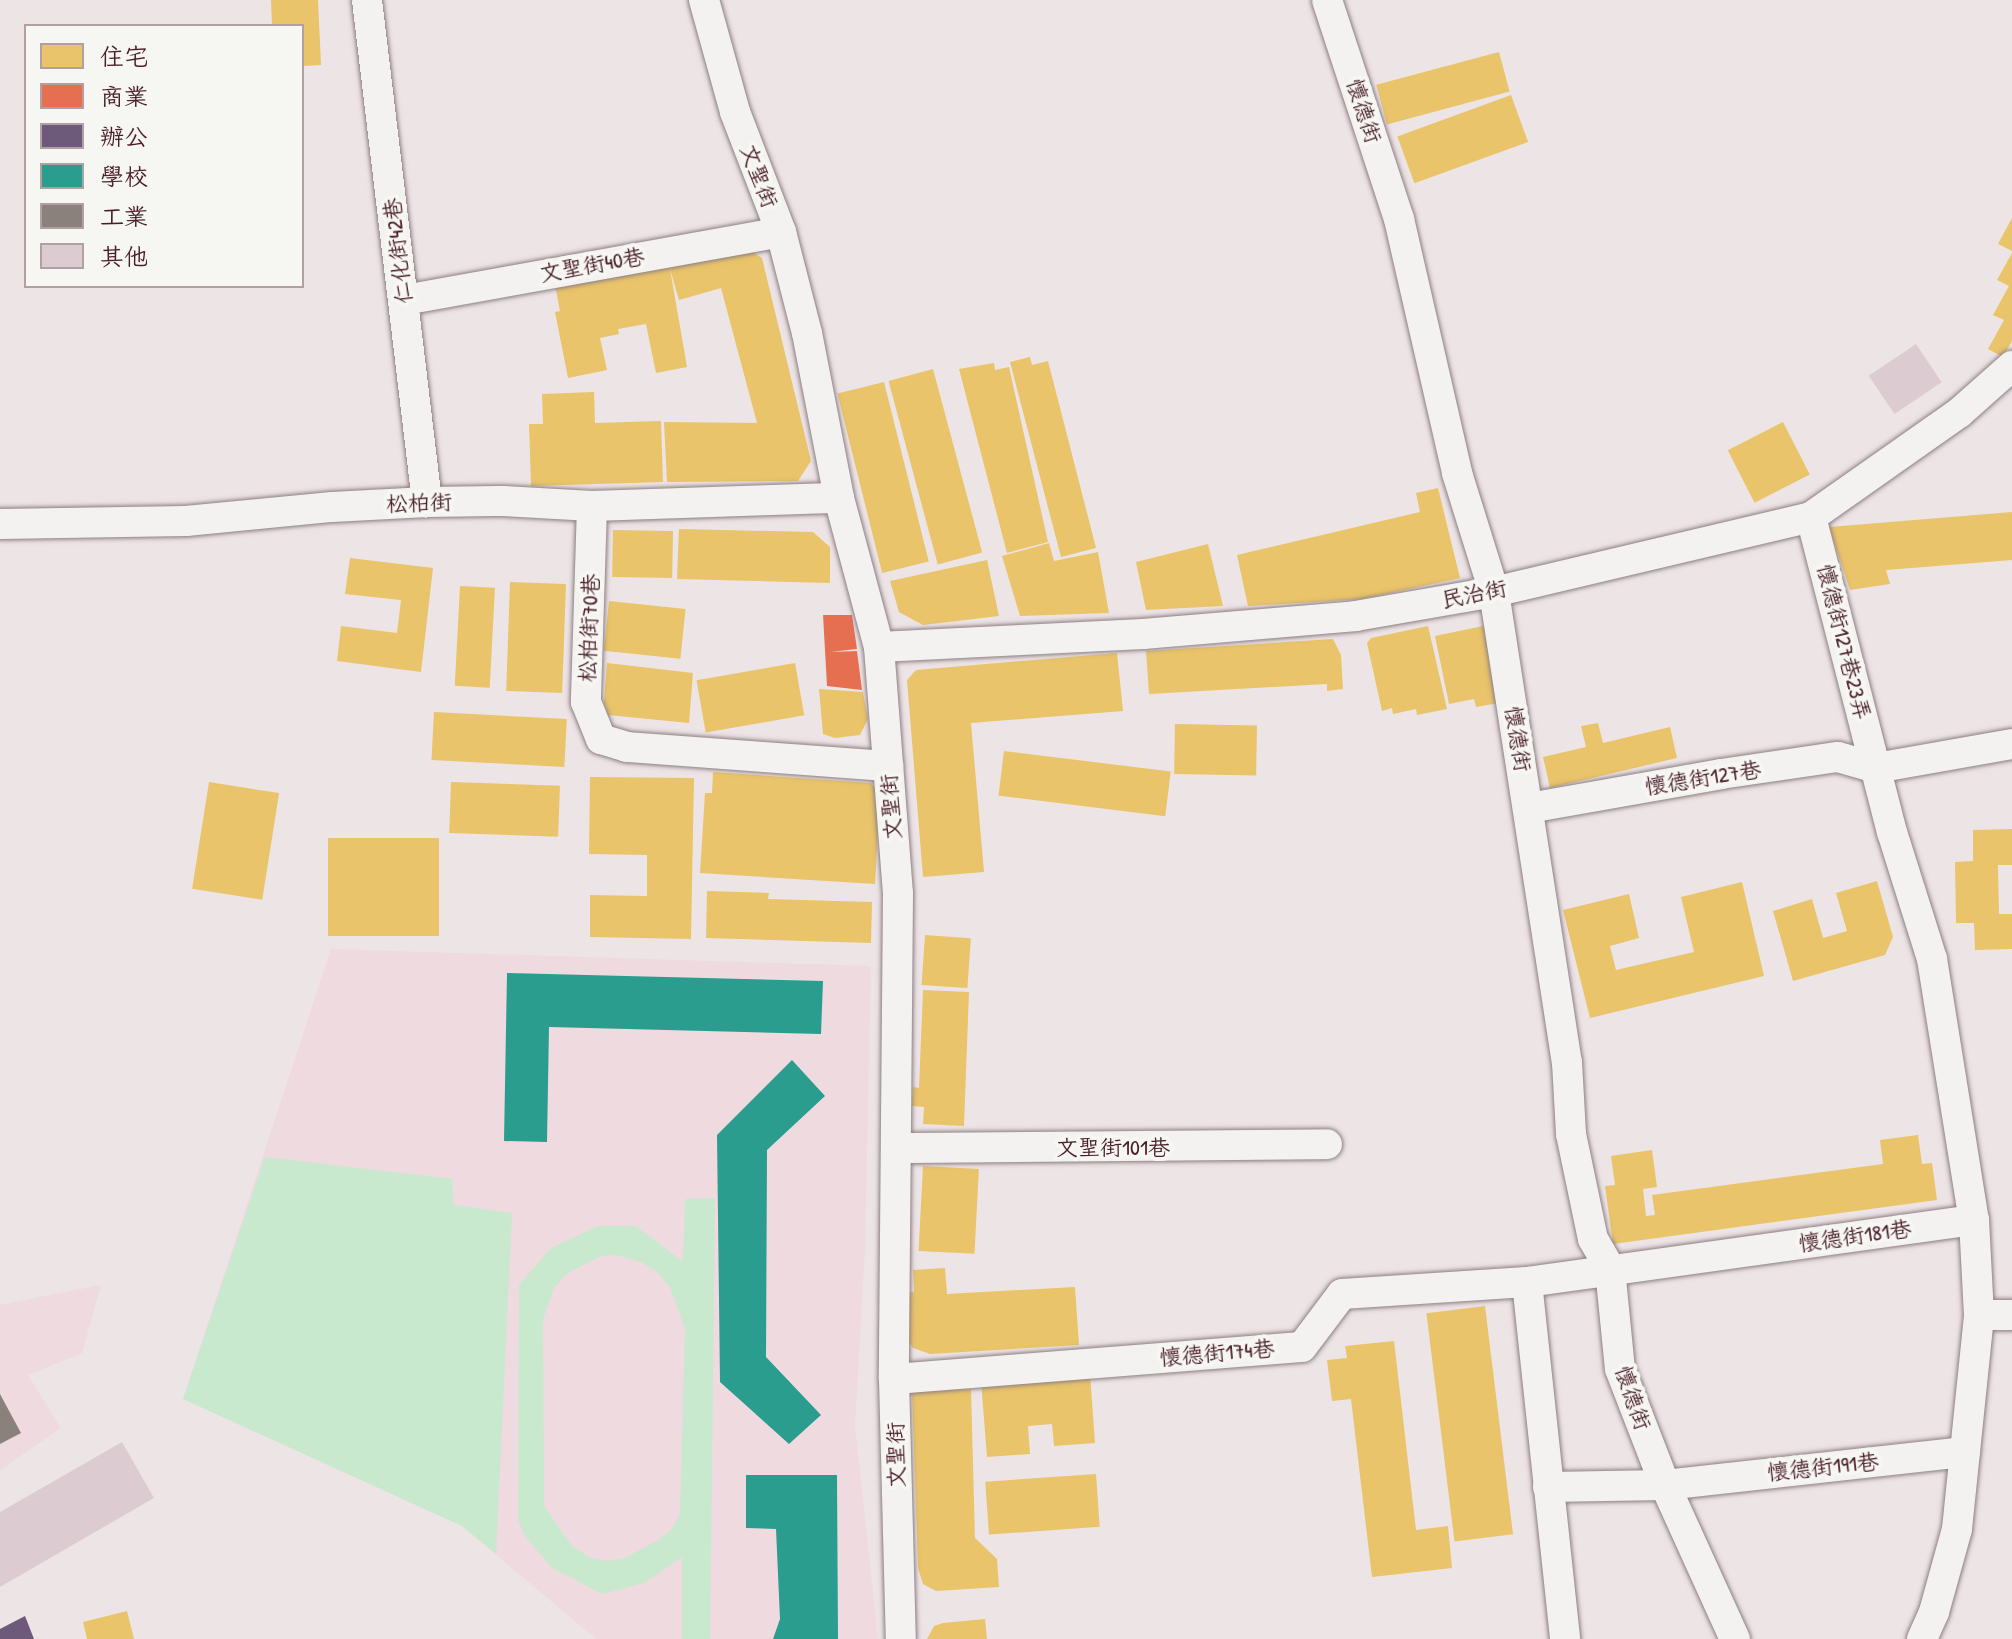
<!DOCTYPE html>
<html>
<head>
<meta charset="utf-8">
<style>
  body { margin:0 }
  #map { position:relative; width:2012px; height:1639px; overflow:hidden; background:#ede4e6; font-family:"Patrick Hand","LXGW WenKai TC",sans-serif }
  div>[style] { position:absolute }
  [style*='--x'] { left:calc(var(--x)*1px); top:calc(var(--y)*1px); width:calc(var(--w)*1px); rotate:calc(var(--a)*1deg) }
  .built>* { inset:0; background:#eedadf }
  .green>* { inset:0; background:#c8e9cd }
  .homes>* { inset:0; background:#e9c46a; transform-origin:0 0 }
  .shops>* { inset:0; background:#e76f51 }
  .offices>* { inset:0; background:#6d597a }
  .schools>* { inset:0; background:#2a9d8f }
  .industry>* { inset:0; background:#8a817c }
  .building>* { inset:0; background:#dcccd2; transform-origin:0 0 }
  .roads { filter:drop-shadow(0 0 2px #8c7f82) drop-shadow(0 0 2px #8c7f82) }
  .minor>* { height:30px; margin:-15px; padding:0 15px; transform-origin:15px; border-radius:15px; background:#f4f2f1 }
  span { translate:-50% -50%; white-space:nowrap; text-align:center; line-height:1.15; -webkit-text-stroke:8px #f6f6f2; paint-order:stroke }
  .street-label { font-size:22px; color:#4a1f2b }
  .legend { position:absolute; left:24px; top:24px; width:280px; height:264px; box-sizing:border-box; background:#f6f6f2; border:2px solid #b1a0a2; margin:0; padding:10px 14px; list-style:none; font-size:24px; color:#4a1f2b }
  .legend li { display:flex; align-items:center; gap:16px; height:40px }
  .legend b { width:40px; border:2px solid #b1a0a2 }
</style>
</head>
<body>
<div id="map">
  <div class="built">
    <div style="clip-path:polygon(331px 949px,871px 966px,865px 1250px,855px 1425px,878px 1639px,596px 1639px,462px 1526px,183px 1399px)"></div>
    <div style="clip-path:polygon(101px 1285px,82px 1353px,28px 1375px,61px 1428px,0 1470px,0 1305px)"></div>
  </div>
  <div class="green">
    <div style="clip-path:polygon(265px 1157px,452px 1179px,453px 1205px,512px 1213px,496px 1554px,462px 1526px,183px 1399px)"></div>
    <div style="clip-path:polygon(evenodd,715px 1198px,710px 1639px,682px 1639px,682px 1557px,644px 1583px,602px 1594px,551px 1567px,525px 1536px,518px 1520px,519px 1285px,551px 1248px,598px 1226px,636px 1226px,683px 1262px,685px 1199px,715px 1198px,616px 1255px,641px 1262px,656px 1271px,670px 1287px,685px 1329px,680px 1513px,672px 1529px,660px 1539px,623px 1559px,607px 1561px,591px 1558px,572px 1546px,544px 1506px,543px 1319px,554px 1288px,566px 1274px,601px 1256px,616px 1255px)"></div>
  </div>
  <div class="homes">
    <div style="clip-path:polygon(271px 0,318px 0,321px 65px,302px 66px,302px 26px,272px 26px)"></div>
    <div style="left:1499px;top:52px;width:41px;height:127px;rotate:75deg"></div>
    <div style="left:1511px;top:95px;width:50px;height:121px;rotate:70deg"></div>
    <div style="clip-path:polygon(2012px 218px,2012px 251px,1998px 244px)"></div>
    <div style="clip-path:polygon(743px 246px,762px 258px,811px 461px,798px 481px,667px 482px,664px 422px,757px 423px,721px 288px,679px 300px,670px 269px,687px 367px,656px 373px,646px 324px,618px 329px,619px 334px,600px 338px,607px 370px,568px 378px,555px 312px,560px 311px,555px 285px)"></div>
    <div style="clip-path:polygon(2012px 253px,2012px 341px,2003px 357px,1988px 349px,2004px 320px,1993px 315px,2009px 286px,1997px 280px)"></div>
    <div style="clip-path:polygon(1030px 357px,1032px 365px,1048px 361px,1096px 548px,1061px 557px,1010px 362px)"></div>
    <div style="clip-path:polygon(994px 363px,995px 370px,1009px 367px,1048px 542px,1007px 553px,959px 369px)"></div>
    <div style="left:933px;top:369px;width:190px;height:46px;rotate:75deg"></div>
    <div style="left:884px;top:382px;width:185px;height:48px;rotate:76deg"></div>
    <div style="clip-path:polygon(594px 392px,595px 423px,661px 421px,663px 482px,531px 486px,529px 424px,543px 424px,542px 394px)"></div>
    <div style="left:1783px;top:422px;width:59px;height:62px;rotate:63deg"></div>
    <div style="clip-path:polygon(1438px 488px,1460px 578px,1363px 599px,1248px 606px,1237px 555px,1420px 512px,1416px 493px)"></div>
    <div style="clip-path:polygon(2012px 512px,2012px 560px,1886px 570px,1890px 584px,1850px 590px,1829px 527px)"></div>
    <div style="clip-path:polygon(679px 529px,813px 532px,830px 547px,830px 583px,677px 579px)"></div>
    <div style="left:613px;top:530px;width:60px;height:47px;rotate:1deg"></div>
    <div style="clip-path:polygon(1049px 543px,1054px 561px,1098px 552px,1109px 613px,1020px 616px,1002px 556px)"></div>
    <div style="clip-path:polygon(1208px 544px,1223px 606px,1146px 610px,1136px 562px)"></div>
    <div style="clip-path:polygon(350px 558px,433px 568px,421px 672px,337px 661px,341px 626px,397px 633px,401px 600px,345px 594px)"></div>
    <div style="clip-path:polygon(987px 560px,999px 616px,923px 625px,899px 612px,890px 581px)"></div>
    <div style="left:510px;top:582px;width:56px;height:109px;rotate:2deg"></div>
    <div style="left:460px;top:586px;width:35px;height:100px;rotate:3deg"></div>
    <div style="left:609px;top:601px;width:77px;height:50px;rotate:6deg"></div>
    <div style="clip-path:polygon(1488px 625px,1504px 702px,1476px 707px,1474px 699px,1449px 704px,1435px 636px)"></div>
    <div style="clip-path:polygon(1428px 626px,1447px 709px,1417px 715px,1416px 709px,1393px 714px,1392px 708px,1382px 711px,1367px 643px,1371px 638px)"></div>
    <div style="clip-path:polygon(1333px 639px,1341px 655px,1343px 689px,1327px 691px,1327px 684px,1149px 694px,1146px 651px)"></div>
    <div style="clip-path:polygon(1117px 653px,1123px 711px,971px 723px,984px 872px,923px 877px,907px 680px,916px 670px)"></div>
    <div style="clip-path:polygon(607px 663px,693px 673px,689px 723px,608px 715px,604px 702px)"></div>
    <div style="left:795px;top:663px;width:53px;height:100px;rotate:80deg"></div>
    <div style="clip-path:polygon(819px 689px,863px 692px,868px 719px,860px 735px,835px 738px,823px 734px)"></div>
    <div style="left:434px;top:712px;width:133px;height:48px;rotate:3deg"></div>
    <div style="clip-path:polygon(1598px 723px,1603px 743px,1670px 727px,1677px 758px,1550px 788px,1543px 757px,1586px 747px,1581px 726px)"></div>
    <div style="left:1175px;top:724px;width:82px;height:50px;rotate:1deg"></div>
    <div style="left:1004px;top:751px;width:168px;height:45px;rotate:7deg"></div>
    <div style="clip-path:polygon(713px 772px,871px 783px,880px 795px,875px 884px,700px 873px,705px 793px,712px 793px)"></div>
    <div style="clip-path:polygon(590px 777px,694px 778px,691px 939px,590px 937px,590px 895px,647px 896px,647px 855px,589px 854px)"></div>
    <div style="left:209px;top:782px;width:71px;height:108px;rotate:9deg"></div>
    <div style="left:451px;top:782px;width:109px;height:51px;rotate:2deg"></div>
    <div style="clip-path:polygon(2012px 829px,2012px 865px,1998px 865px,1999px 914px,2012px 914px,2012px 949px,1975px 950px,1974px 923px,1956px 923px,1955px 862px,1973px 861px,1973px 830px)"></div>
    <div style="left:328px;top:838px;width:111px;height:98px"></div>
    <div style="clip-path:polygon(1877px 881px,1893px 937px,1885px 955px,1793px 981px,1773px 911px,1812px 899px,1823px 938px,1847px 931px,1836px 893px)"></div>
    <div style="clip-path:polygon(1742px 882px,1764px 976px,1590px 1018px,1563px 910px,1629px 894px,1639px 938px,1610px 946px,1616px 970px,1694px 952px,1681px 897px)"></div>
    <div style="clip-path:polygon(707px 891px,769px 893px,768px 899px,872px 902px,871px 943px,706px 938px)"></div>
    <div style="left:925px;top:935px;width:46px;height:50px;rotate:4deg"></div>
    <div style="clip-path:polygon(923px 990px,969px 992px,964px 1126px,923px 1124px,924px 1107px,912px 1106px,913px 1087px,919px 1088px)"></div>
    <div style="clip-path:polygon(1918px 1135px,1922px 1164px,1932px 1163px,1937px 1200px,1613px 1244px,1605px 1186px,1615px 1185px,1611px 1156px,1652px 1150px,1657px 1187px,1643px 1189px,1646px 1216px,1655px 1215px,1652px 1195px,1883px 1164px,1880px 1140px)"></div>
    <div style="left:923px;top:1166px;width:56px;height:85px;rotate:3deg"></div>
    <div style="clip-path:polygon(945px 1268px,947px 1294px,1075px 1287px,1079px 1345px,930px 1354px,913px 1348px,908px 1341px,905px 1293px,914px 1292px,913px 1270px)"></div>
    <div style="left:1485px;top:1306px;width:230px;height:59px;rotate:83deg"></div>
    <div style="clip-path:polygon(1394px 1341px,1416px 1530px,1448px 1526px,1452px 1568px,1372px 1577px,1351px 1399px,1332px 1401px,1327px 1360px,1347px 1358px,1345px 1346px)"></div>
    <div style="clip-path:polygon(1090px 1374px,1095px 1443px,1054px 1446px,1052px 1424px,1028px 1426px,1030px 1454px,987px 1457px,981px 1381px)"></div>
    <div style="clip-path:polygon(971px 1389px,975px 1538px,997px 1559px,999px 1587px,936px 1591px,923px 1584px,918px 1568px,912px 1390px)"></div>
    <div style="left:1096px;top:1474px;width:53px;height:111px;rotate:86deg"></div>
    <div style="clip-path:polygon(127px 1611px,134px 1639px,87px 1639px,83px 1622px)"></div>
    <div style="clip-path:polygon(985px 1619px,987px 1639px,927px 1639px,934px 1626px,943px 1623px)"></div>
  </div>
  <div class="shops">
    <div style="clip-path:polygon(823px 615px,852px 615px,857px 649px,830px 652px,857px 651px,862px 690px,827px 686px)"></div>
  </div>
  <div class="offices">
    <div style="clip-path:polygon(25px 1616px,34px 1639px,0 1639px,0 1629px)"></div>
  </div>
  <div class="schools">
    <div style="clip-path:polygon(507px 973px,823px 981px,821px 1034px,549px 1027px,547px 1142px,504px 1141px)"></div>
    <div style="clip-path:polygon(792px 1060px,825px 1096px,767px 1150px,766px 1357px,821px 1415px,789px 1444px,720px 1382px,717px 1135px)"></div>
    <div style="clip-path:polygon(746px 1475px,837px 1475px,838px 1639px,773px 1639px,780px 1619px,776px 1529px,746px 1528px)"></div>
  </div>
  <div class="industry">
    <div style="clip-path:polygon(0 1394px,21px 1433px,0 1444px)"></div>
  </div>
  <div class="building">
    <div style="left:1916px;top:344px;width:46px;height:57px;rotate:56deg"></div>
    <div style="clip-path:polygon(122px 1442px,154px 1498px,0 1587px,0 1512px)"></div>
  </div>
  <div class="roads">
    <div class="minor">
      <div style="--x:367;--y:0;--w:506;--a:83.18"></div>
      <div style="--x:704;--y:0;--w:116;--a:74.5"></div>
      <div style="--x:735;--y:112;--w:129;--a:69"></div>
      <div style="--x:781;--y:232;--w:104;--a:75.6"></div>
      <div style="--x:807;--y:333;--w:168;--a:79"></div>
      <div style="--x:839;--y:498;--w:154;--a:75"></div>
      <div style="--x:879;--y:647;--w:247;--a:85.6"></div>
      <div style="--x:898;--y:893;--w:486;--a:90.5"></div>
      <div style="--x:894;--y:1379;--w:260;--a:88.5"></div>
      <div style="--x:1327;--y:0;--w:231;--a:71.8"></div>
      <div style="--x:1399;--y:219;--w:261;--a:77.1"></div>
      <div style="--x:1457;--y:473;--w:125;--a:72.7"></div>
      <div style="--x:1494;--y:592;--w:476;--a:81.2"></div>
      <div style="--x:1567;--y:1062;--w:72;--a:86.8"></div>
      <div style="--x:1571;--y:1134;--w:107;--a:78.2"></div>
      <div style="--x:1593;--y:1239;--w:34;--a:60"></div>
      <div style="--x:1610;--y:1269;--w:100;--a:84.3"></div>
      <div style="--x:1620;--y:1369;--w:124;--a:68.8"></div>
      <div style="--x:1665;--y:1485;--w:169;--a:65.6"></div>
      <div style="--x:404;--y:300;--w:383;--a:-10.2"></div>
      <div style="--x:592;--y:506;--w:196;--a:91.8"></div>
      <div style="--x:586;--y:702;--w:40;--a:68"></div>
      <div style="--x:601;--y:739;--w:27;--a:17"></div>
      <div style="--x:627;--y:747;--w:262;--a:4.2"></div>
      <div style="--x:1811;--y:517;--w:325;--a:75.6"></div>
      <div style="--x:1892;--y:832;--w:133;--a:72.5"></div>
      <div style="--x:1932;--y:959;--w:264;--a:80.9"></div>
      <div style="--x:0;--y:524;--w:186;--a:-0.9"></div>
      <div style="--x:186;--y:521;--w:147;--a:-5.5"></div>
      <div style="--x:332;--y:507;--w:95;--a:-3"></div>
      <div style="--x:427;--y:502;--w:76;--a:-0.8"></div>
      <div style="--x:503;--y:501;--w:89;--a:3.2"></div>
      <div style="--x:592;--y:506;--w:247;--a:-1.9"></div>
      <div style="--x:879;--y:647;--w:264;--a:-2.8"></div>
      <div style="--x:1143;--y:634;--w:214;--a:-4.8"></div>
      <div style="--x:1356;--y:616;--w:140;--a:-9.9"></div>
      <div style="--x:1494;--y:592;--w:326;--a:-13.3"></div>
      <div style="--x:1811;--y:517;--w:181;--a:-35.1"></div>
      <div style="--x:1959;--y:413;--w:71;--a:-41.6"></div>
      <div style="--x:1529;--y:808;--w:195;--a:-10"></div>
      <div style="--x:1721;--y:774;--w:118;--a:-8.3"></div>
      <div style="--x:1838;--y:757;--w:40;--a:16"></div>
      <div style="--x:1876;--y:768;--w:138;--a:-10"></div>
      <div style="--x:898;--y:1148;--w:429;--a:-0.5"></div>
      <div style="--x:1527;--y:1282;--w:359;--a:83.9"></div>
      <div style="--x:894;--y:1379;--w:409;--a:-4.5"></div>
      <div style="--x:1302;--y:1347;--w:66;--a:-53"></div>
      <div style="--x:1342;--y:1294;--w:185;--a:-3.7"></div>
      <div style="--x:1527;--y:1282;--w:451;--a:-7.9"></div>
      <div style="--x:1974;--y:1220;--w:95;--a:87"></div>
      <div style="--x:1979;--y:1315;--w:33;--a:0"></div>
      <div style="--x:1548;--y:1487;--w:117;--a:-1"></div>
      <div style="--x:1665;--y:1485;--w:302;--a:-6.3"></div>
      <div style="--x:1922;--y:1639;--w:30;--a:-66"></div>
      <div style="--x:1934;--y:1612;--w:86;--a:-74.5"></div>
      <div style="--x:1957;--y:1529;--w:215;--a:-84.1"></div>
    </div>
  </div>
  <div class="street-label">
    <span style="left:1364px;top:111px;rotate:72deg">懷德街</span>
    <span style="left:759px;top:176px;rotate:69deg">文聖街</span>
    <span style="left:398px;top:251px;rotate:-97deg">仁化街42巷</span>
    <span style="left:592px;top:265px;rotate:-10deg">文聖街40巷</span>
    <span style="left:419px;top:503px;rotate:-2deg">松柏街</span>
    <span style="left:1474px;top:594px;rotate:-11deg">民治街</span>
    <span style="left:589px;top:628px;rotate:-88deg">松柏街70巷</span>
    <span style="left:1844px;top:642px;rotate:76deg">懷德街127巷23弄</span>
    <span style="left:1518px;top:739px;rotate:81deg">懷德街</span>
    <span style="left:1703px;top:778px;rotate:-9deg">懷德街127巷</span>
    <span style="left:891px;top:807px;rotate:-94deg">文聖街</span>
    <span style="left:1113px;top:1148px">文聖街101巷</span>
    <span style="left:1855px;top:1236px;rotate:-8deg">懷德街181巷</span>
    <span style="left:1217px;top:1353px;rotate:-5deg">懷德街174巷</span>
    <span style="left:1633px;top:1398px;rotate:71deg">懷德街</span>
    <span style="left:896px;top:1455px;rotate:-91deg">文聖街</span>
    <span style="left:1823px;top:1467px;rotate:-6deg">懷德街191巷</span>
  </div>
  <ul class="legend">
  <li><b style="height:22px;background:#e9c46a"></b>住宅</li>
  <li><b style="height:22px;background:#e76f51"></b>商業</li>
  <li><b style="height:22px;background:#6d597a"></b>辦公</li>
  <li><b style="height:22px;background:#2a9d8f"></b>學校</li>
  <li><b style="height:22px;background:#8a817c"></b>工業</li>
  <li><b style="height:22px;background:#dcccd2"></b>其他</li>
  </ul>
</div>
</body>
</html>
